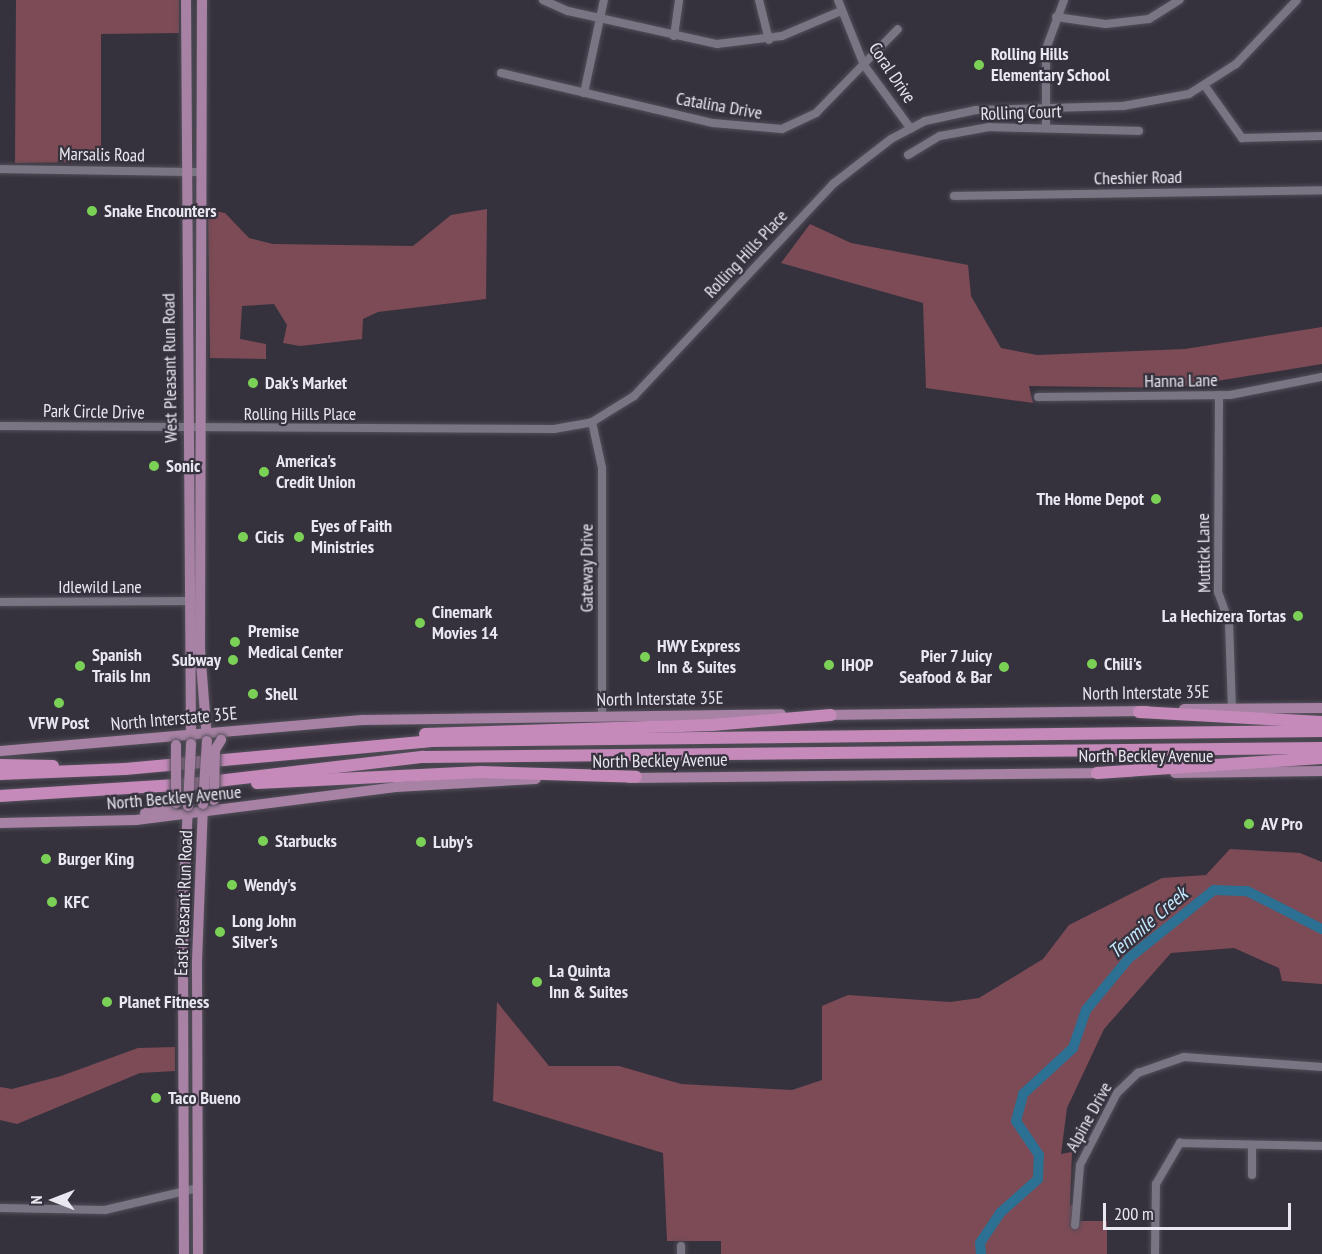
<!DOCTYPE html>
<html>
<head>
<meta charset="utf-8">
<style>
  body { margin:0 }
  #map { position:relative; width:1322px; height:1254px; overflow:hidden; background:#36323d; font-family:"PT Sans Narrow",sans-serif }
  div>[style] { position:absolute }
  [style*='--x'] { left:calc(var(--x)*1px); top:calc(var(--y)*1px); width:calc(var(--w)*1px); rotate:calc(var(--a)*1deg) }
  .green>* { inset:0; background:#7c4b56 }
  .river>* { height:10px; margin:-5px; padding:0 5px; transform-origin:5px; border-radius:5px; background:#2c7094 }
  .roads { filter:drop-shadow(0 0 2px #524f59) drop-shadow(0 0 2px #524f59) }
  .minor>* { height:8px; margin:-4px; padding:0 4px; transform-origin:4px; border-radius:4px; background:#797582 }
  .major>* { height:10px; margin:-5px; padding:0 5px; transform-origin:5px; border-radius:5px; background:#a782a4 }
  .highway>* { height:12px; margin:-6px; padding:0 6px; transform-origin:6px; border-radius:6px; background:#c58aba }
  .bridges { filter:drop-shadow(0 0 2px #524f59) drop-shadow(0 0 2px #524f59) }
  .major-bridge>* { height:10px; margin:-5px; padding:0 5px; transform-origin:5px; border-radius:5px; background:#a782a4 }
  .dots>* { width:16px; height:16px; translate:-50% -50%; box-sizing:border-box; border:3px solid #36323d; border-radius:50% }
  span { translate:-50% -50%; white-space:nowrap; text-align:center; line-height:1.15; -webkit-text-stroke:4.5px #36323d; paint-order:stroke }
  .poi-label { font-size:18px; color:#e9e7ef; font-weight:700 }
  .left { translate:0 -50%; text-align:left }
  .right { translate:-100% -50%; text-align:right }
  .street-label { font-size:18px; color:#e9e7ef }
  .water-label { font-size:20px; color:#c4e7fd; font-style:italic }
  .north { position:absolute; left:24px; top:1170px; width:60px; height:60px; -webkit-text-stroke:4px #36323d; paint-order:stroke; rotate:270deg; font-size:16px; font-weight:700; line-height:24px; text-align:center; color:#e9e7ef }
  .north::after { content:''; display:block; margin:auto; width:21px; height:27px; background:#e9e7ef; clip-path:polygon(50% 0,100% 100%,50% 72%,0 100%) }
  .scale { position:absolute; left:1103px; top:1203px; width:188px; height:27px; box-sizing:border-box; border:3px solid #e9e7ef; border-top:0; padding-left:8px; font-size:18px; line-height:21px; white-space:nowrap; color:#e9e7ef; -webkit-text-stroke:4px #36323d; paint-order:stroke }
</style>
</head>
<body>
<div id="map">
  <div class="green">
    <div style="clip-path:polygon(16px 0,179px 0,179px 33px,101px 34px,101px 162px,15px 163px)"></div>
    <div style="clip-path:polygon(487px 209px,486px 299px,378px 312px,363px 319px,362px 339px,300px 346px,283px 343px,287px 325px,274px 304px,242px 306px,240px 339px,266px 344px,266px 359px,210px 358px,208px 210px,225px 213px,249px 238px,273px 244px,413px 246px,451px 215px)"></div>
    <div style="clip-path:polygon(810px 224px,851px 243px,968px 265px,971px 296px,1001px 348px,1037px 355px,1185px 349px,1322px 327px,1322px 364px,1174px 388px,1029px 386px,1033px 403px,926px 388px,923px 303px,781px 263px)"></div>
    <div style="clip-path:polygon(1230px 849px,1300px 853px,1322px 862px,1322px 984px,1282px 981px,1279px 968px,1234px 948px,1171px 953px,1104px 1029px,1067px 1108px,1061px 1154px,1072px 1152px,1070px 1205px,1080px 1206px,1080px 1221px,1107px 1221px,1107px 1254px,721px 1254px,721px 1241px,667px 1241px,663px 1153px,493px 1101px,497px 1002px,549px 1066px,619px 1066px,681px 1084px,792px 1090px,822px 1080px,822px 1006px,848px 995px,950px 1002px,979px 998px,1043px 959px,1069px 925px,1162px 878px,1206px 875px)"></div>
    <div style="clip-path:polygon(175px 1047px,175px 1071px,140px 1073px,17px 1124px,0 1120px,0 1087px,12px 1089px,61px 1076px,138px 1048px)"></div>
  </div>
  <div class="river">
    <div style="--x:981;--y:1254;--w:11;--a:-95"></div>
    <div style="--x:980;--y:1243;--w:36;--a:-56"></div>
    <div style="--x:1000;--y:1213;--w:51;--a:-41.8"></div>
    <div style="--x:1038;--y:1179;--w:24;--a:-88"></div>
    <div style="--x:1039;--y:1155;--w:41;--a:-124.1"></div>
    <div style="--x:1016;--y:1121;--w:28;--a:-75"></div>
    <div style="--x:1023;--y:1094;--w:68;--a:-42.6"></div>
    <div style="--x:1073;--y:1048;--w:40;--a:-71.1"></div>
    <div style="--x:1086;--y:1010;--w:67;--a:-50.4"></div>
    <div style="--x:1129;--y:958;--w:109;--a:-38.7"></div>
    <div style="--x:1214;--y:890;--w:33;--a:2"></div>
    <div style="--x:1247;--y:891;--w:84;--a:26.9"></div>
  </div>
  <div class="roads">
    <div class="minor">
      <div style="--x:543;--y:0;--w:27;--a:24"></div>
      <div style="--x:568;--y:11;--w:153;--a:12.5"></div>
      <div style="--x:717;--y:44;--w:65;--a:-7"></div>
      <div style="--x:782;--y:36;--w:64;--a:-23"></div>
      <div style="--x:759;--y:0;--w:41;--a:76"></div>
      <div style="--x:838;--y:0;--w:70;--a:68.2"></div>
      <div style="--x:864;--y:65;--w:79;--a:53.7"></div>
      <div style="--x:1056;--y:17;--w:50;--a:8"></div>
      <div style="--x:1106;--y:24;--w:43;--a:-6.6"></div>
      <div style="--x:1149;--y:19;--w:36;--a:-32"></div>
      <div style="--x:674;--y:36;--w:36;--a:-82"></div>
      <div style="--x:501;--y:73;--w:218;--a:13.3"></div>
      <div style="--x:713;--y:123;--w:69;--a:5"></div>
      <div style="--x:782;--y:129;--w:38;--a:-25"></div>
      <div style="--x:816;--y:113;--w:117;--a:-45.7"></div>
      <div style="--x:1205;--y:86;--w:64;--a:54.6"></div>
      <div style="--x:1242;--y:138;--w:80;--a:-1.4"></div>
      <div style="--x:584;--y:93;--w:95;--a:-77.9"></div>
      <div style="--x:1046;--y:127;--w:78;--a:-90"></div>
      <div style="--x:1046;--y:49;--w:52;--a:-69.8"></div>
      <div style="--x:908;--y:155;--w:37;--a:-31"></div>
      <div style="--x:940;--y:136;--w:50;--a:-10.4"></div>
      <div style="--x:989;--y:127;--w:150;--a:1.5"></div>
      <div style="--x:0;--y:169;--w:202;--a:0.9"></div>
      <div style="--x:954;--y:196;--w:368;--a:-0.9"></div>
      <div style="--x:1219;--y:395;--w:197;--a:90.3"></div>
      <div style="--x:1218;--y:592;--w:33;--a:70"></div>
      <div style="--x:1229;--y:623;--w:85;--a:88"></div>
      <div style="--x:1038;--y:397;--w:192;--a:-0.6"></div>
      <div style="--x:1230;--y:395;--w:94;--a:-11.1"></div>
      <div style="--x:592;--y:422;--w:47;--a:77.7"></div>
      <div style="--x:602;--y:468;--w:248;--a:90"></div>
      <div style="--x:0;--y:426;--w:554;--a:0.31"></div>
      <div style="--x:554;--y:429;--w:39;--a:-10"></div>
      <div style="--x:592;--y:422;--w:49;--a:-31.8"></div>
      <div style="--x:634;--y:396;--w:291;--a:-46.8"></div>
      <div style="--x:833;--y:184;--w:73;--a:-37.8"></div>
      <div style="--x:891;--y:139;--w:38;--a:-28"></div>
      <div style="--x:925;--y:121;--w:52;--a:-12.2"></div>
      <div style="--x:976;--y:110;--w:147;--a:-1.6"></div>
      <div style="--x:1123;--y:106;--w:67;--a:-10.3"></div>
      <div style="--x:1189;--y:94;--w:56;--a:-32.6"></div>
      <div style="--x:1236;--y:64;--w:88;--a:-46.4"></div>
      <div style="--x:0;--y:602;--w:193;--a:-0.3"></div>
      <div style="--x:1252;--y:1145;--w:30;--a:90"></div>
      <div style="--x:0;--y:1208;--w:105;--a:1.1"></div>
      <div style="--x:105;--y:1210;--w:96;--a:-13.3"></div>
      <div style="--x:1075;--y:1225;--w:60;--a:-85.2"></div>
      <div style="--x:1080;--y:1165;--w:81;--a:-62.8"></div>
      <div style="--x:1117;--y:1093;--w:29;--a:-44"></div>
      <div style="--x:1138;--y:1073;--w:49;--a:-19.2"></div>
      <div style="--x:1184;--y:1057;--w:138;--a:4.1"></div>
      <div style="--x:681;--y:1246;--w:8;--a:90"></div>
      <div style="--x:1155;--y:1254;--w:70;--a:-89.2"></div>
      <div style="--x:1156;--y:1184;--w:48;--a:-59.7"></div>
      <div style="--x:1180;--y:1143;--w:142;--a:1.2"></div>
    </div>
    <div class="major">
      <div style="--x:186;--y:0;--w:741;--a:89.61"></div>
      <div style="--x:202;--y:0;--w:649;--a:90.18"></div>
      <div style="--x:200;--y:649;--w:92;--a:85.6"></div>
      <div style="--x:1184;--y:709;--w:138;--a:-0.4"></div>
      <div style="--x:824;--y:715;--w:323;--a:-0.7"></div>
      <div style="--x:0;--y:751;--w:364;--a:-4.9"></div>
      <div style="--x:363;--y:720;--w:418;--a:-0.8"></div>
      <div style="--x:1175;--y:773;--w:147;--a:-0.8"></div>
      <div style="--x:629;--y:778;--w:477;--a:-0.6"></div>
      <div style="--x:145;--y:813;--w:25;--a:-7"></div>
      <div style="--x:170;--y:810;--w:9;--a:-49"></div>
      <div style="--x:0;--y:823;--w:136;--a:-1.3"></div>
      <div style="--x:136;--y:820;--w:262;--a:-7.2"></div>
      <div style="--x:396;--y:787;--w:140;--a:-3.3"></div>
      <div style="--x:184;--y:1254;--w:354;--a:-90.2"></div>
      <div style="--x:183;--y:900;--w:91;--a:-86.9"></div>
      <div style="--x:198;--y:1254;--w:293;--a:-90.2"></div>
      <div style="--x:197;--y:961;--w:153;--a:-87.8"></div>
    </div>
    <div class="highway">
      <div style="--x:1139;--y:712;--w:183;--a:3.1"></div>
      <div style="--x:425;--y:734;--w:287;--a:-1.8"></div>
      <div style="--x:712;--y:725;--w:119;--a:-4.8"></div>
      <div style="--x:0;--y:765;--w:53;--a:1.1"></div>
      <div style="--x:1097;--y:773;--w:225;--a:-3.8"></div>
      <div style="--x:0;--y:774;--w:125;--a:-2.3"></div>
      <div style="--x:125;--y:769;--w:306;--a:-5.2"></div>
      <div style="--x:430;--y:741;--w:892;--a:-0.64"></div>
      <div style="--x:257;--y:783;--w:224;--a:-2.8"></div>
      <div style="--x:481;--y:772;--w:155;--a:1.8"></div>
      <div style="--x:0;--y:796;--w:192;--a:-3.6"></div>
      <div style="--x:192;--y:784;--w:233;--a:-6.7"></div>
      <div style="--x:423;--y:757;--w:899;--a:-0.57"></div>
    </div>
  </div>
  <div class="bridges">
    <div class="major-bridge">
      <div style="--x:176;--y:745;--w:58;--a:90"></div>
      <div style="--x:214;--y:800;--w:50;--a:-88.9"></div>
      <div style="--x:215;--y:750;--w:12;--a:-59"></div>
      <div style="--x:203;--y:804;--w:63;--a:-86.4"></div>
      <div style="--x:188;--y:806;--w:62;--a:-87.2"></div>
    </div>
  </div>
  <div class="dots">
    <div style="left:979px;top:65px;background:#7bd156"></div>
    <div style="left:92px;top:211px;background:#7bd156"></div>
    <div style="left:253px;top:383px;background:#7bd156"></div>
    <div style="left:154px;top:466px;background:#7bd156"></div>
    <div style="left:264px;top:472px;background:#7bd156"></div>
    <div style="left:1156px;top:499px;background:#7bd156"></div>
    <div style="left:243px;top:537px;background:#7bd156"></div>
    <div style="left:299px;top:537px;background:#7bd156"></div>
    <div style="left:1298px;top:616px;background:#7bd156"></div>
    <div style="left:420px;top:623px;background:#7bd156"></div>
    <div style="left:235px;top:642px;background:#7bd156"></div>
    <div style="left:645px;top:657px;background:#7bd156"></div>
    <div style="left:233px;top:660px;background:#7bd156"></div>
    <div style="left:1092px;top:664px;background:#7bd156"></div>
    <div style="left:829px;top:665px;background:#7bd156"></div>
    <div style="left:80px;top:666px;background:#7bd156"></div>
    <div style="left:1004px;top:667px;background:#7bd156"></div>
    <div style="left:253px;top:694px;background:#7bd156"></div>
    <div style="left:59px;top:703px;background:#7bd156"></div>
    <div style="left:1249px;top:824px;background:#7bd156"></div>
    <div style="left:263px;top:841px;background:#7bd156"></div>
    <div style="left:421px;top:842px;background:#7bd156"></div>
    <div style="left:46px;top:859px;background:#7bd156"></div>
    <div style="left:232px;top:885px;background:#7bd156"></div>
    <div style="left:52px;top:902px;background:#7bd156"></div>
    <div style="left:220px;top:932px;background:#7bd156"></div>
    <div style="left:537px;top:982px;background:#7bd156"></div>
    <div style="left:107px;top:1002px;background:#7bd156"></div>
    <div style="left:156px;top:1098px;background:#7bd156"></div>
  </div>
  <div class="poi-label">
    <span class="left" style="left:991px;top:65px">Rolling Hills<br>Elementary School</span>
    <span class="left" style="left:104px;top:211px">Snake Encounters</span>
    <span class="left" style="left:265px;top:383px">Dak's Market</span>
    <span class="left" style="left:276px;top:472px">America's<br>Credit Union</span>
    <span class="left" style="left:166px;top:466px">Sonic</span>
    <span class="right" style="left:1144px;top:499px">The Home Depot</span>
    <span class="left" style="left:311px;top:537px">Eyes of Faith<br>Ministries</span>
    <span class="left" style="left:255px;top:537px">Cicis</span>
    <span class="left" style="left:432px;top:623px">Cinemark<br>Movies 14</span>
    <span class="right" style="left:1286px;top:616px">La Hechizera Tortas</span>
    <span class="left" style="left:248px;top:642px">Premise<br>Medical Center</span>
    <span class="left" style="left:657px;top:657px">HWY Express<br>Inn &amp; Suites</span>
    <span class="left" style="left:92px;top:666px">Spanish<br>Trails Inn</span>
    <span class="right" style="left:992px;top:667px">Pier 7 Juicy<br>Seafood &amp; Bar</span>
    <span class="right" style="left:221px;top:660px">Subway</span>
    <span class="left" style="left:1104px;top:664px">Chili's</span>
    <span class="left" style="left:841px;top:665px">IHOP</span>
    <span class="left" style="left:265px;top:694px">Shell</span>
    <span style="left:59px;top:723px">VFW Post</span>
    <span class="left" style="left:1261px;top:824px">AV Pro</span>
    <span class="left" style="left:275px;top:841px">Starbucks</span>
    <span class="left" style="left:433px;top:842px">Luby's</span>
    <span class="left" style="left:58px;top:859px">Burger King</span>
    <span class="left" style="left:244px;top:885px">Wendy's</span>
    <span class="left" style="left:64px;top:902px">KFC</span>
    <span class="left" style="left:232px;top:932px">Long John<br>Silver's</span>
    <span class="left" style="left:549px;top:982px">La Quinta<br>Inn &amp; Suites</span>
    <span class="left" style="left:119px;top:1002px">Planet Fitness</span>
    <span class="left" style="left:168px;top:1098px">Taco Bueno</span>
  </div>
  <div class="street-label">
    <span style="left:892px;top:73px;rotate:56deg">Coral Drive</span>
    <span style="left:719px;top:106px;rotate:10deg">Catalina Drive</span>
    <span style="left:1021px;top:113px;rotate:-2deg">Rolling Court</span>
    <span style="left:102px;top:155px;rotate:1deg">Marsalis Road</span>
    <span style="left:1138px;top:178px;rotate:-1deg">Cheshier Road</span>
    <span style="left:746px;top:254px;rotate:-47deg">Rolling Hills Place</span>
    <span style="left:170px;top:368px;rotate:-91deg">West Pleasant Run Road</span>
    <span style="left:1181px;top:381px;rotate:-1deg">Hanna Lane</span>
    <span style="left:94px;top:412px;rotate:1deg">Park Circle Drive</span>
    <span style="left:300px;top:414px">Rolling Hills Place</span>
    <span style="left:1204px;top:553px;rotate:-91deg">Muttick Lane</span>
    <span style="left:587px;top:568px;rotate:-90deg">Gateway Drive</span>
    <span style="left:100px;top:587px">Idlewild Lane</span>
    <span style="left:1146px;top:693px;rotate:-1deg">North Interstate 35E</span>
    <span style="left:660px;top:699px;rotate:-1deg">North Interstate 35E</span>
    <span style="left:174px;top:719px;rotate:-5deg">North Interstate 35E</span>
    <span style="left:1146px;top:756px">North Beckley Avenue</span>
    <span style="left:660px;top:761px;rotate:-1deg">North Beckley Avenue</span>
    <span style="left:174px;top:798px;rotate:-5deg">North Beckley Avenue</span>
    <span style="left:184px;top:903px;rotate:-88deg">East Pleasant Run Road</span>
    <span style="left:1089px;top:1117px;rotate:-61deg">Alpine Drive</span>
  </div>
  <div class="water-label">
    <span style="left:1148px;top:923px;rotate:-41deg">Tenmile Creek</span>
  </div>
  <div class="north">N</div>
  <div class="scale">200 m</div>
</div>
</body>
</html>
